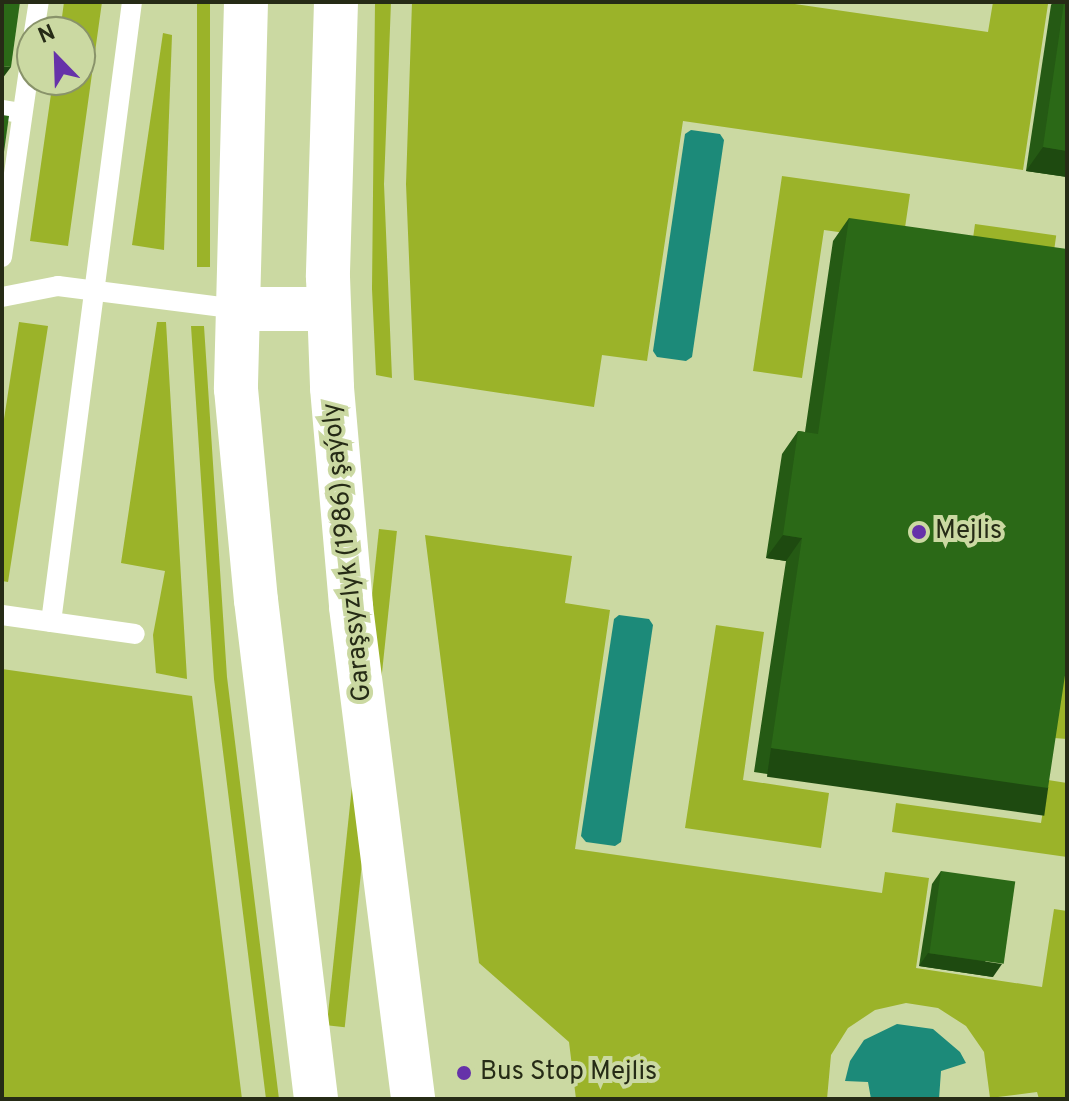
<!DOCTYPE html>
<html>
<head>
<meta charset="utf-8">
<style>
  body { margin:0 }
  #map { position:relative; width:1069px; height:1101px; overflow:hidden; background:#cbd9a2; font-family:Overpass,sans-serif }
  div>[style] { position:absolute }
  [style*='--x'] { left:calc(var(--x)*1px); top:calc(var(--y)*1px); width:calc(var(--w)*1px); rotate:calc(var(--a)*1deg) }
  .green>* { inset:0; background:#9bb329; transform-origin:0 0 }
  .water>* { inset:0; background:#1c8a79 }
  .lane>* { height:20px; margin:-10px; padding:0 10px; transform-origin:10px; border-radius:10px; background:#fff }
  .secondary>* { height:44px; margin:-22px; padding:0 22px; transform-origin:22px; border-radius:22px; background:#fff }
  .wall>* { inset:0; background:#255a14 }
  .shaded-wall>* { inset:0; background:#1e4a10; transform-origin:0 0 }
  .building>* { inset:0; background:#2b6917; transform-origin:0 0 }
  .dots>* { width:22px; height:22px; translate:-50% -50%; box-sizing:border-box; border:4px solid #cbd9a2; border-radius:50% }
  span { translate:-50% -50%; white-space:nowrap; text-align:center; line-height:1.15; -webkit-text-stroke:8px #cbd9a2; paint-order:stroke }
  .poi-label { font-size:26px; color:#262b16 }
  .left { translate:0 -50%; text-align:left }
  .street-label { font-size:26px; color:#262b16 }
  .frame { position:absolute; inset:0; border:4px solid #262b16; pointer-events:none }
  .north { position:absolute; left:16px; top:16px; width:80px; height:80px; box-sizing:border-box; background:#cbd9a2; border:2px solid #89936a; border-radius:50%; rotate:337deg; font-size:22px; font-weight:700; line-height:32px; text-align:center; color:#262b16 }
  .north::after { content:''; display:block; margin:auto; width:28px; height:36px; background:#6632a9; clip-path:polygon(50% 0,100% 100%,50% 72%,0 100%) }
</style>
</head>
<body>
<div id="map">
  <div class="green">
    <div style="clip-path:polygon(64px 2px,102px 2px,68px 246px,30px 241px,53px 80px,80px 80px,80px 32px,60px 32px)"></div>
    <div style="left:197px;top:2px;width:13px;height:265px"></div>
    <div style="clip-path:polygon(375px 2px,391px 2px,384px 184px,392px 378px,376px 375px,372px 289px)"></div>
    <div style="clip-path:polygon(412px 2px,781px 2px,988px 32px,993px 2px,1048px 4px,1023px 170px,683px 121px,647px 361px,602px 355px,594px 407px,414px 380px,406px 184px)"></div>
    <div style="clip-path:polygon(163px 33px,172px 35px,164px 250px,132px 245px)"></div>
    <div style="clip-path:polygon(782px 176px,910px 194px,903px 241px,824px 230px,802px 378px,753px 371px)"></div>
    <div style="left:975px;top:224px;width:82px;height:28px;rotate:8deg"></div>
    <div style="clip-path:polygon(19px 322px,48px 326px,8px 582px,2px 581px,2px 432px)"></div>
    <div style="clip-path:polygon(157px 322px,166px 322px,187px 679px,156px 673px,153px 635px,165px 571px,121px 563px)"></div>
    <div style="clip-path:polygon(191px 326px,204px 326px,227px 677px,279px 1099px,266px 1099px,214px 679px)"></div>
    <div style="left:379px;top:529px;width:18px;height:499px;rotate:6deg"></div>
    <div style="clip-path:polygon(425px 535px,572px 556px,565px 603px,610px 610px,575px 849px,882px 893px,885px 872px,929px 878px,916px 968px,1042px 987px,1054px 909px,1067px 911px,1067px 1099px,1039px 1099px,1037px 1092px,990px 1098px,984px 1052px,966px 1026px,938px 1008px,906px 1003px,875px 1010px,848px 1028px,831px 1055px,827px 1099px,576px 1099px,569px 1042px,479px 963px)"></div>
    <div style="clip-path:polygon(716px 625px,764px 632px,743px 780px,829px 793px,821px 848px,685px 828px)"></div>
    <div style="clip-path:polygon(1067px 653px,1067px 739px,1054px 738px)"></div>
    <div style="clip-path:polygon(2px 669px,192px 696px,242px 1099px,2px 1099px)"></div>
    <div style="clip-path:polygon(1048px 780px,1067px 783px,1067px 857px,892px 832px,896px 803px,1041px 823px)"></div>
  </div>
  <div class="water">
    <div style="clip-path:polygon(691px 130px,720px 134px,724px 140px,692px 357px,686px 361px,657px 357px,653px 351px,685px 134px)"></div>
    <div style="clip-path:polygon(619px 615px,649px 619px,653px 625px,621px 842px,615px 846px,586px 842px,581px 836px,614px 619px)"></div>
    <div style="clip-path:polygon(897px 1024px,933px 1029px,960px 1052px,966px 1063px,941px 1071px,939px 1099px,871px 1099px,868px 1082px,845px 1081px,850px 1061px,864px 1040px)"></div>
  </div>
  <div class="lane">
    <div style="--x:34;--y:32;--w:30;--a:-81"></div>
    <div style="--x:2;--y:110;--w:20;--a:9"></div>
    <div style="--x:2;--y:257;--w:210;--a:-81.8"></div>
    <div style="--x:2;--y:297;--w:57;--a:-11.1"></div>
    <div style="--x:58;--y:286;--w:180;--a:7.3"></div>
    <div style="--x:2;--y:615;--w:134;--a:8.1"></div>
    <div style="--x:51;--y:622;--w:625;--a:-82.56"></div>
  </div>
  <div class="secondary">
    <div style="--x:246;--y:2;--w:387;--a:91.5"></div>
    <div style="--x:236;--y:389;--w:212;--a:84.6"></div>
    <div style="--x:256;--y:600;--w:503;--a:83.14"></div>
    <div style="--x:336;--y:2;--w:275;--a:91.7"></div>
    <div style="--x:328;--y:277;--w:111;--a:87.9"></div>
    <div style="--x:332;--y:388;--w:220;--a:85"></div>
    <div style="--x:351;--y:607;--w:496;--a:82.8"></div>
    <div style="--x:237;--y:309;--w:91;--a:0"></div>
  </div>
  <div class="wall">
    <div style="clip-path:polygon(1053px 2px,1067px 2px,1067px 177px,1026px 171px,1051px 5px)"></div>
    <div style="clip-path:polygon(849px 218px,1048px 788px,1032px 812px,754px 772px,786px 561px,766px 558px,782px 454px,798px 431px,805px 432px,833px 241px)"></div>
    <div style="clip-path:polygon(941px 871px,993px 977px,919px 966px,932px 884px)"></div>
  </div>
  <div class="shaded-wall">
    <div style="clip-path:polygon(2px 66px,11px 67px,2px 79px)"></div>
    <div style="clip-path:polygon(1043px 147px,1067px 151px,1067px 177px,1026px 171px)"></div>
    <div style="clip-path:polygon(783px 535px,802px 538px,786px 561px,766px 558px)"></div>
    <div style="left:771px;top:748px;width:280px;height:29px;rotate:8deg"></div>
    <div style="clip-path:polygon(928px 953px,1002px 964px,993px 977px,919px 966px)"></div>
  </div>
  <div class="building">
    <div style="clip-path:polygon(2px 2px,20px 2px,11px 67px,2px 66px)"></div>
    <div style="clip-path:polygon(1064px 2px,1067px 2px,1067px 151px,1043px 147px)"></div>
    <div style="clip-path:polygon(2px 115px,9px 116px,2px 166px)"></div>
    <div style="clip-path:polygon(849px 218px,1067px 249px,1067px 662px,1048px 788px,771px 748px,802px 538px,783px 535px,798px 431px,818px 434px)"></div>
    <div style="left:941px;top:871px;width:75px;height:83px;rotate:8deg"></div>
  </div>
  <div class="dots">
    <div style="left:919px;top:532px;background:#6632a9"></div>
    <div style="left:464px;top:1073px;background:#6632a9"></div>
  </div>
  <div class="poi-label">
    <span class="left" style="left:935px;top:532px">Mejlis</span>
    <span class="left" style="left:480px;top:1073px">Bus Stop Mejlis</span>
  </div>
  <div class="street-label">
    <span style="left:348px;top:552px;rotate:-96deg">Garaşsyzlyk (1986) şaýoly</span>
  </div>
  <div class="frame"></div>
  <div class="north">N</div>
</div>
</body>
</html>
